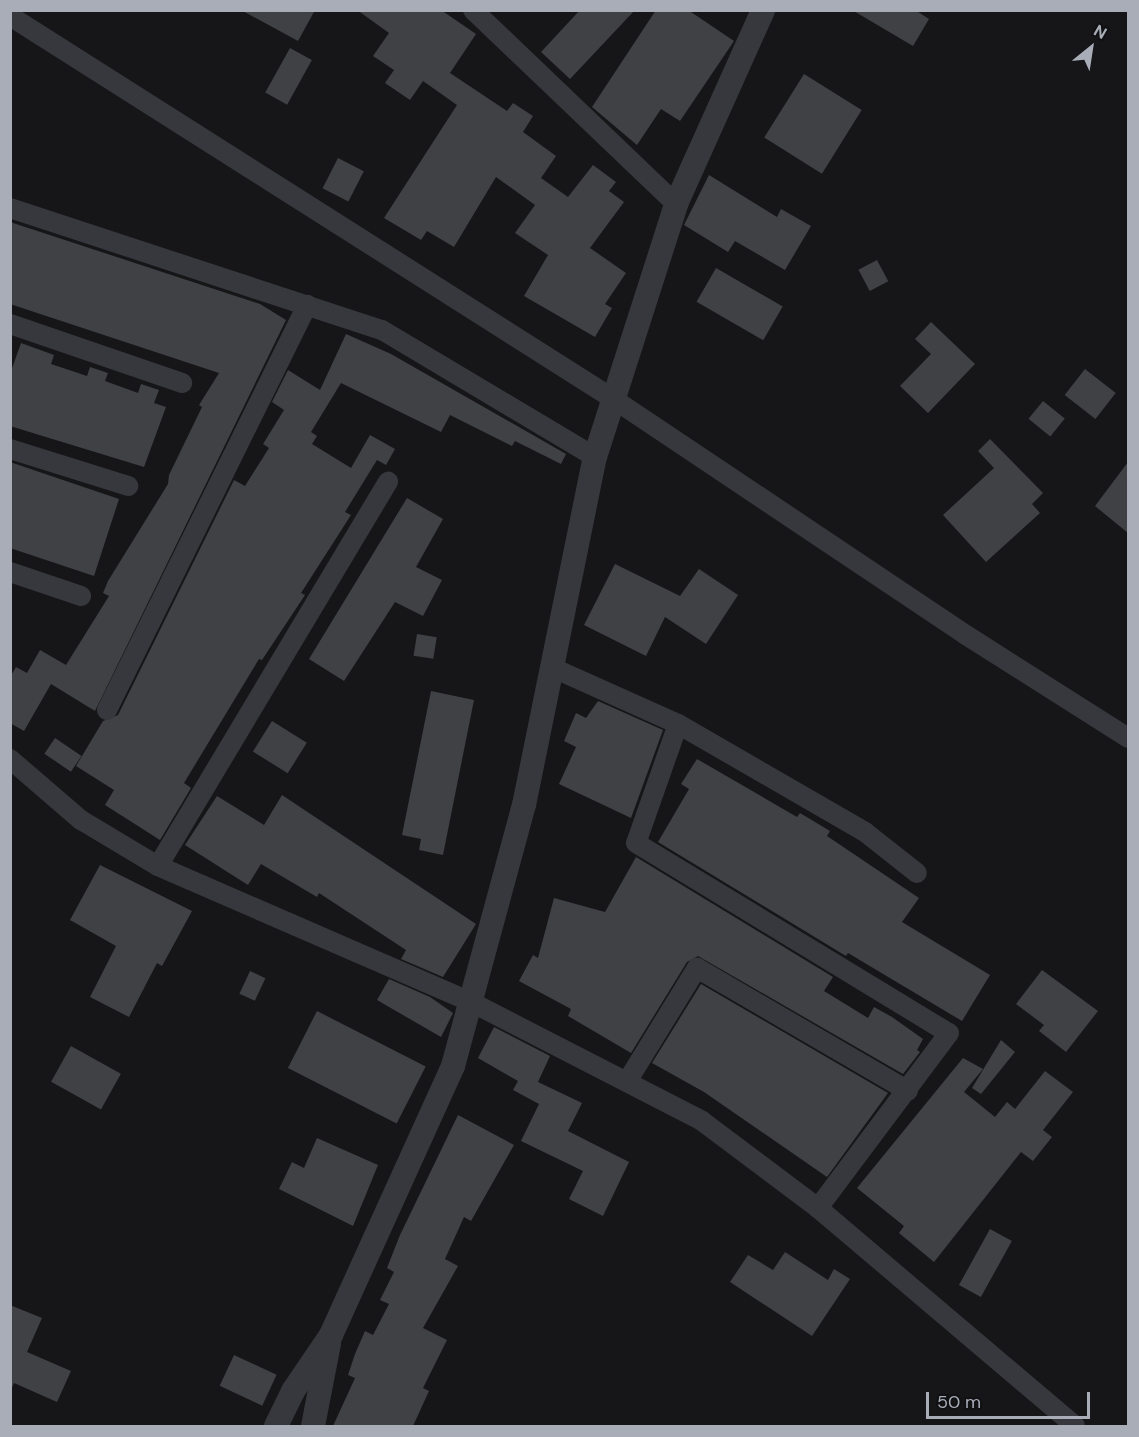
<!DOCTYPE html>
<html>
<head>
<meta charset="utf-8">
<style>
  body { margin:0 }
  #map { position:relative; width:1139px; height:1437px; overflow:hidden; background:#161618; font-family:"DM Sans",sans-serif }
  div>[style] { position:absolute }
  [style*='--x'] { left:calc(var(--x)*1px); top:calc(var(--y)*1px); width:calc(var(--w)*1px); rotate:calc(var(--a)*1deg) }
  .building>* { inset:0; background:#404145; transform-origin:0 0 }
  .minor>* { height:20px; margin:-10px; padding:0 10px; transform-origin:10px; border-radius:10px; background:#37383d }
  .tertiary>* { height:24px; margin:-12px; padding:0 12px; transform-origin:12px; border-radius:12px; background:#37383d }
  span { translate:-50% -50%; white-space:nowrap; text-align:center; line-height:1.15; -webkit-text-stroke:4.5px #111113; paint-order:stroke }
  .frame { position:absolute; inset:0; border:12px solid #a8adb8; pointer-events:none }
  .north { position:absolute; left:1061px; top:18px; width:60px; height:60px; -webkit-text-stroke:4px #111113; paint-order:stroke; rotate:30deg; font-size:16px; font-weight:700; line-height:24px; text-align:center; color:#a8adb8 }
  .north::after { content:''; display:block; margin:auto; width:21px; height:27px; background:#a8adb8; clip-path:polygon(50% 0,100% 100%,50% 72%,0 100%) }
  .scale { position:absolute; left:926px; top:1392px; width:164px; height:27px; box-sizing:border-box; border:3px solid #a8adb8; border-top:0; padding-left:8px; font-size:18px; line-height:21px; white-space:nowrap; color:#a8adb8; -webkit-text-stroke:4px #111113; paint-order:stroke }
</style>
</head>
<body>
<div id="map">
  <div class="building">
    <div style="clip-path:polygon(241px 10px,315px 10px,298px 41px)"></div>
    <div style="clip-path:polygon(357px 10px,441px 10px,476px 34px,450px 73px,507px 111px,513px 103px,533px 116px,523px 132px,556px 156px,541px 178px,568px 197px,593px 165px,616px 182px,609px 191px,624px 202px,590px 248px,626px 273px,605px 304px,612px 308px,595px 337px,524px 296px,548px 255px,515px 233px,535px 205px,496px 177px,454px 247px,427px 231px,421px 240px,384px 218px,457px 105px,423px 81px,410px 100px,385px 83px,394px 70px,373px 56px,389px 33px)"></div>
    <div style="clip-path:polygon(580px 10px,635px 10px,570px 79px,541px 52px)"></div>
    <div style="clip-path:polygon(656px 10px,688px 10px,734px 41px,680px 121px,661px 109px,637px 145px,592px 107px)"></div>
    <div style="clip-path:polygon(852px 10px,915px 10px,929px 19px,913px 46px)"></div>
    <div style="left:290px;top:48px;width:25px;height:51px;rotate:29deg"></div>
    <div style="left:804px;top:74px;width:68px;height:75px;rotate:32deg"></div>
    <div style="left:338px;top:158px;width:29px;height:34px;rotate:27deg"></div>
    <div style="clip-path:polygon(709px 175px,777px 217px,781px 209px,811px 226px,785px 270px,735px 241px,728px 252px,684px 225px)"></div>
    <div style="clip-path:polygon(10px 222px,260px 304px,286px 320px,95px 711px,51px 684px,24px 731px,10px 723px,10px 677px,16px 667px,27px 673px,40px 650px,66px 665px,109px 596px,103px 593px,108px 581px,168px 484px,169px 475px,202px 407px,199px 405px,219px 373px,10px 304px)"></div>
    <div style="left:877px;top:260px;width:24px;height:21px;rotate:62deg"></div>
    <div style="left:716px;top:268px;width:77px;height:39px;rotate:30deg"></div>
    <div style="clip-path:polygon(931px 322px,975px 364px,928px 413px,900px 386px,931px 354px,915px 339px)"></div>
    <div style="clip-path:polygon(346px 334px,391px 354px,566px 454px,561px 464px,515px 441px,512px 446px,450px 415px,441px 432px,341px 383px,311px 432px,317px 436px,312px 444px,351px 468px,370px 435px,395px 449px,386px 465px,377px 460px,345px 512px,351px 515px,301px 593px,305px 595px,262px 660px,259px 659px,184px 783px,191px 788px,160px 840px,105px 805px,114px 790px,76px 766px,103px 721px,118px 715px,234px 480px,245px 486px,269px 448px,263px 444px,284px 410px,272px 402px,288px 370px,320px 390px)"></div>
    <div style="clip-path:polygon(21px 343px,54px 355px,51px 364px,87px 376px,90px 367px,108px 373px,105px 381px,138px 393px,141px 384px,159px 390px,154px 403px,166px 407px,144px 467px,10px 426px,10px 374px)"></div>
    <div style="left:1085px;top:369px;width:39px;height:33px;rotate:38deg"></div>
    <div style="left:1043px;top:401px;width:28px;height:23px;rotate:39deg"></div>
    <div style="clip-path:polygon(990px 439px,1043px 493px,1032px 504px,1040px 513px,986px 562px,943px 515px,994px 468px,978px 451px)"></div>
    <div style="clip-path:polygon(10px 462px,119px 499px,94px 576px,10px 548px)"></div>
    <div style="clip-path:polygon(1128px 462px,1128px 533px,1095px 506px)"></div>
    <div style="clip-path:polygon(407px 498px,443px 519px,416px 567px,442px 580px,423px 616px,395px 602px,344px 681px,309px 659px)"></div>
    <div style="clip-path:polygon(615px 564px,680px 596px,699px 569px,738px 595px,706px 644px,665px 617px,646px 656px,584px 625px)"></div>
    <div style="left:417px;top:634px;width:20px;height:22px;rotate:9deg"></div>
    <div style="clip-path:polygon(431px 691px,474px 700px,443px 855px,419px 850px,421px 839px,402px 835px)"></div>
    <div style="clip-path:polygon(598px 701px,663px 730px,631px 818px,559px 784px,576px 747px,564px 741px,576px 713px,586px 718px)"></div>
    <div style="left:272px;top:721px;width:41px;height:36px;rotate:32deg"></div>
    <div style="left:55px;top:738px;width:32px;height:19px;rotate:34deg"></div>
    <div style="clip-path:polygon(697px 759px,797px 817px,800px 813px,830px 831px,827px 836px,919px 898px,902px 922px,990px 975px,962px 1021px,848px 953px,846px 956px,658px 842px,689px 789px,681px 784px)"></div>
    <div style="clip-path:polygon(282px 795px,476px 924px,443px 977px,401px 959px,406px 950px,319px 893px,317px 897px,261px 864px,248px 885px,185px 845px,217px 796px,264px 825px)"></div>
    <div style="clip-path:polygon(636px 857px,833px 977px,824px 991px,868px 1018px,874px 1007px,892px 1017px,923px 1039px,917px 1050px,920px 1052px,903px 1074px,698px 956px,687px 962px,631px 1053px,568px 1016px,571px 1009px,519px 981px,533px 955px,538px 958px,554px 898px,605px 912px)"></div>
    <div style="clip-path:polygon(100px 865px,192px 911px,162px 966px,157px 963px,129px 1017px,90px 997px,116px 946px,70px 920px)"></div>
    <div style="clip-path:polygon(1042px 970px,1098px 1011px,1066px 1052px,1039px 1031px,1044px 1025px,1016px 1004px)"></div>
    <div style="left:250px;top:971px;width:17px;height:25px;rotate:25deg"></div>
    <div style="clip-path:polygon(389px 979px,430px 997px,453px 1013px,441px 1037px,377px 1000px)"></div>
    <div style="clip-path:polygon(701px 984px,888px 1093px,827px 1177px,704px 1092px,652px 1063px)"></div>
    <div style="left:317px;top:1011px;width:122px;height:64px;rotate:27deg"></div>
    <div style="clip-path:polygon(494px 1027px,550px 1056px,538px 1082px,582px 1103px,568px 1131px,629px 1162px,603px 1216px,569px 1199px,583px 1171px,521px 1141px,539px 1104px,513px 1090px,518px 1081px,478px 1058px)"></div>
    <div style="clip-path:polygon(1001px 1040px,1015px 1052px,981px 1094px,972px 1088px)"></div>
    <div style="left:71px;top:1046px;width:57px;height:41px;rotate:29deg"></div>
    <div style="clip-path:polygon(963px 1058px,983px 1069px,964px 1092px,995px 1117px,1007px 1102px,1015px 1109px,1045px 1071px,1073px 1092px,1043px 1130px,1052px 1137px,1033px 1161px,1021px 1152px,934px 1262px,899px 1233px,904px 1226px,857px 1188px)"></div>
    <div style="clip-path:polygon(458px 1115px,514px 1145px,471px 1221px,464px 1217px,445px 1259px,458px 1266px,423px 1328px,447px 1340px,423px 1388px,429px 1391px,413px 1426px,333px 1426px,355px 1378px,348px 1375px,355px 1354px,365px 1331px,373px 1335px,389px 1304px,380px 1300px,394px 1272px,387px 1268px,400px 1235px)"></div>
    <div style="clip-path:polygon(317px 1138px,378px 1165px,353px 1226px,279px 1189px,292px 1162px,304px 1168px)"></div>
    <div style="left:990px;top:1229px;width:25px;height:64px;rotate:29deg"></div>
    <div style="clip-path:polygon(785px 1252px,828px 1280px,834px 1269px,850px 1279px,812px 1336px,730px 1282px,748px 1255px,773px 1270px)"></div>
    <div style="clip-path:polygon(10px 1305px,42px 1318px,27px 1352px,71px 1371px,57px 1402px,14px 1383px,10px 1392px)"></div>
    <div style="left:234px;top:1355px;width:47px;height:34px;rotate:25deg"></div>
  </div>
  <div class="minor">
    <div style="--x:473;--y:10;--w:281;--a:43.7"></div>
    <div style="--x:10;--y:16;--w:717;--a:32.4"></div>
    <div style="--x:615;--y:400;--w:422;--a:33.8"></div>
    <div style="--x:966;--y:635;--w:192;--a:32.4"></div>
    <div style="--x:10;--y:208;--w:391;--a:18.2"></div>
    <div style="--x:382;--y:330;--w:248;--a:30.8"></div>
    <div style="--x:10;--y:324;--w:182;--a:18.9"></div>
    <div style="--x:10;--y:449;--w:124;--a:17.4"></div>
    <div style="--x:10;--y:572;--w:75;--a:18.7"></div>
    <div style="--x:551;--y:667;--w:139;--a:24.2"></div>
    <div style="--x:678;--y:724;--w:216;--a:30"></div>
    <div style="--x:865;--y:832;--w:66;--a:38.3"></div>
    <div style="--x:107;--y:710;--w:452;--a:-63.7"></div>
    <div style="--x:678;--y:724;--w:126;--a:109.4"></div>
    <div style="--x:636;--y:843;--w:366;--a:31.3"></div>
    <div style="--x:949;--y:1033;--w:219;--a:126.8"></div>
    <div style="--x:10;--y:759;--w:94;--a:40.7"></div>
    <div style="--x:81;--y:820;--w:90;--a:30.9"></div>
    <div style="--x:158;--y:866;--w:339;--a:23.5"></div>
    <div style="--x:469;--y:1001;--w:262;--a:27.2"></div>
    <div style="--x:702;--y:1121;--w:145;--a:36.9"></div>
    <div style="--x:818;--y:1208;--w:337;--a:40.3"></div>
    <div style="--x:158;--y:866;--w:448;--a:-59.1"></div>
    <div style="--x:628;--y:1080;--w:132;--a:-58.4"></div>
    <div style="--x:697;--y:968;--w:244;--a:30.2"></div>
  </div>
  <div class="tertiary">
    <div style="--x:276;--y:1426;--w:39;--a:-64"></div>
    <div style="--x:293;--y:1391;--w:68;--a:-55.8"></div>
    <div style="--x:331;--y:1335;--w:295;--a:-65.6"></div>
    <div style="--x:453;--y:1066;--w:270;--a:-74.8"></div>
    <div style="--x:524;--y:805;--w:355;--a:-78.5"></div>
    <div style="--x:595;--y:457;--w:266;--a:-72.2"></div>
    <div style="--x:676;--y:204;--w:213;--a:-65.8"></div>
    <div style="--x:313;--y:1426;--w:84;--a:-79"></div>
  </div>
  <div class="frame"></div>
  <div class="north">N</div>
  <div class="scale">50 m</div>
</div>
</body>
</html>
